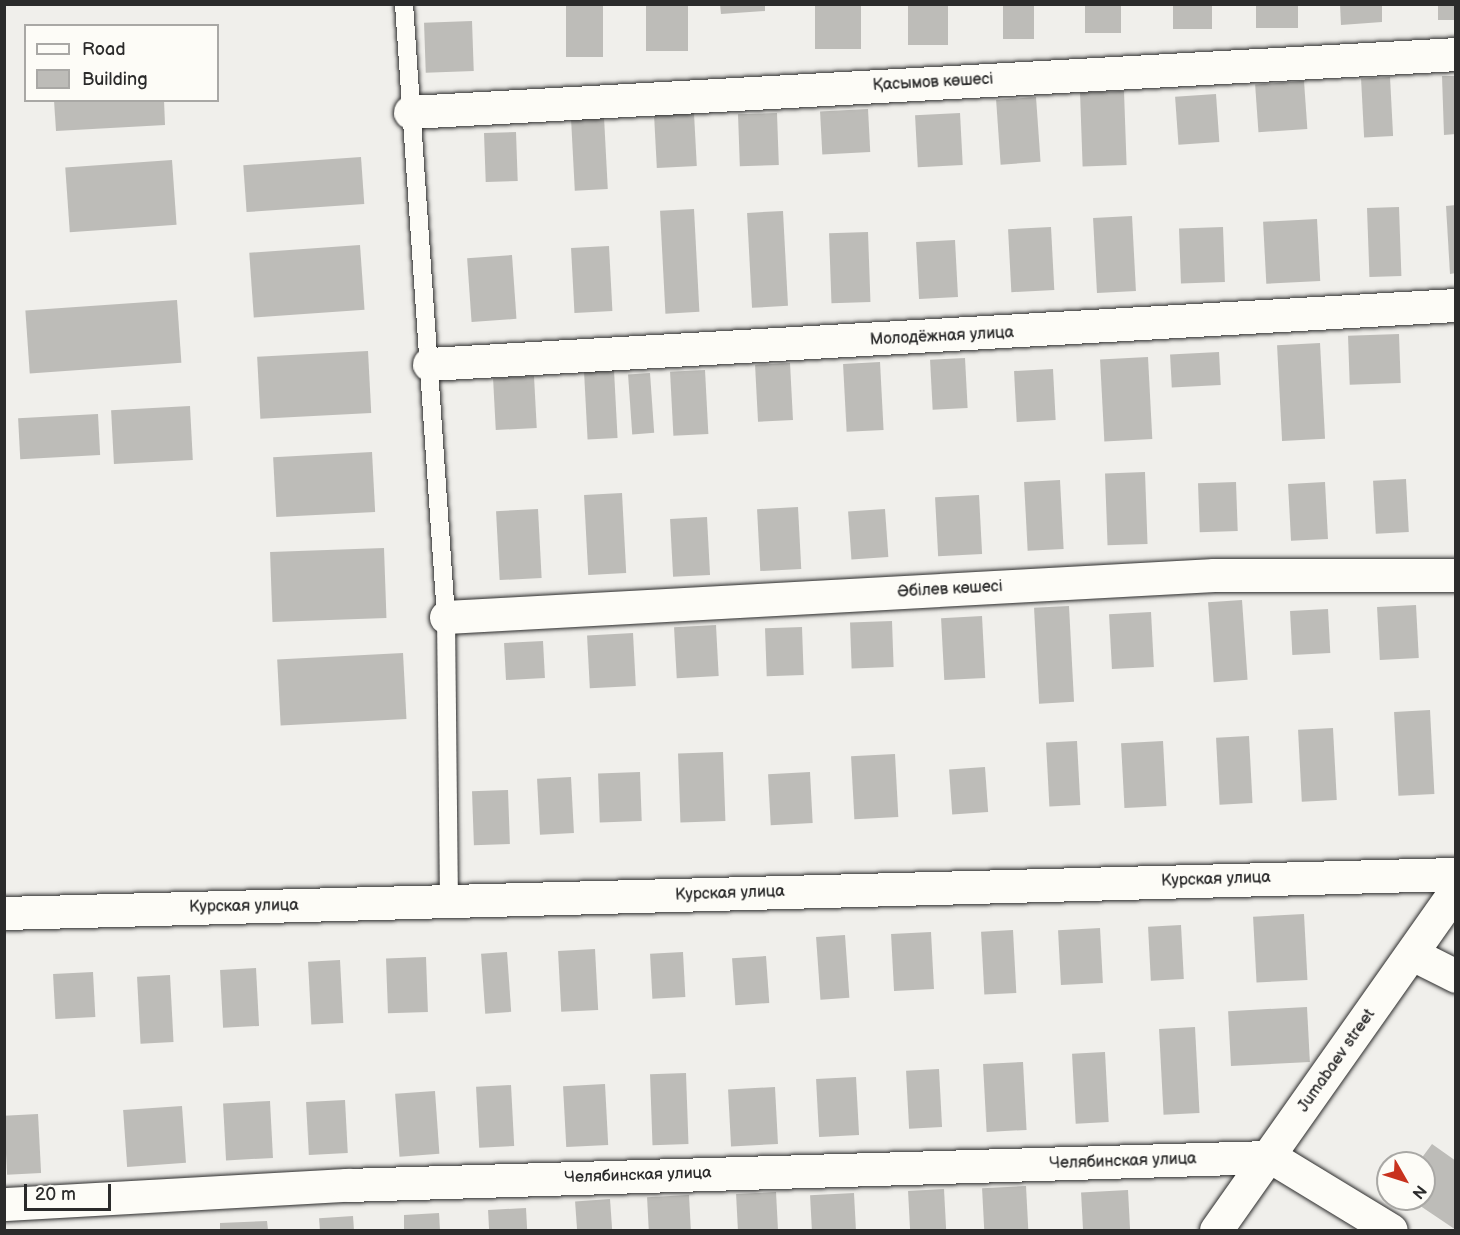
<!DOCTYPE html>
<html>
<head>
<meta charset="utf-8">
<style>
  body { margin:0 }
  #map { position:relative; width:1460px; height:1235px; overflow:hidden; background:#f0efeb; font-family:"Balsamiq Sans",sans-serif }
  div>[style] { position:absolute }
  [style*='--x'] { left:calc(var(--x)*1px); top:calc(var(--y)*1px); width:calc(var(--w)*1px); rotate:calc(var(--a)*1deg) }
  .building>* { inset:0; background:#bdbcb8; transform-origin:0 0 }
  .roads { filter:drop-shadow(0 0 2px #2b2b2b) drop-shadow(0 0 2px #2b2b2b) }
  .service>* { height:18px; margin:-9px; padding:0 9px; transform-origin:9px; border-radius:9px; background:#fdfcf7 }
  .minor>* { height:33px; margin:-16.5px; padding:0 16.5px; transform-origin:16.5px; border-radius:16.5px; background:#fdfcf7 }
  span { translate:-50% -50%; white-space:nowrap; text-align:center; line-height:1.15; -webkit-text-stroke:4.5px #fdfcf7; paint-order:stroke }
  .street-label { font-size:16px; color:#2b2b2b }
  .frame { position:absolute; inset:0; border:6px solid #2b2b2b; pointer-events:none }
  .legend { position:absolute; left:24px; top:24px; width:195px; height:78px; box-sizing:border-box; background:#fdfcf7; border:2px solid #a9a8a5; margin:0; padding:8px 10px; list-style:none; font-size:18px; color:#2b2b2b }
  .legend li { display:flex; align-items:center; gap:12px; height:30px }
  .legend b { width:30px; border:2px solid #a9a8a5 }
  .north { position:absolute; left:1376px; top:1151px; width:60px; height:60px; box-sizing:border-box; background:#fdfcf7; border:2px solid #a9a8a5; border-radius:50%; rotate:129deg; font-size:16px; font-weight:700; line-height:24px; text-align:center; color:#2b2b2b }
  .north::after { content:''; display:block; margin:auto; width:21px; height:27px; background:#c8321e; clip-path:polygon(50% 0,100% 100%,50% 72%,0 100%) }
  .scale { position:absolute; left:24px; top:1184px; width:87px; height:27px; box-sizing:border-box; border:3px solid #2b2b2b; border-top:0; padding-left:8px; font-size:18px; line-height:21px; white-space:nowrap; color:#2b2b2b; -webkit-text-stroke:4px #fdfcf7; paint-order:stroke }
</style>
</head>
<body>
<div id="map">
  <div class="building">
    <div style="left:566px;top:4px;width:37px;height:53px"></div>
    <div style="left:646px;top:4px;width:42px;height:47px"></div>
    <div style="clip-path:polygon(720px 4px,765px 4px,765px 11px,721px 14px)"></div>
    <div style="left:815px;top:4px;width:46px;height:45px"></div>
    <div style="left:908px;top:4px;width:40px;height:41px"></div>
    <div style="left:1003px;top:4px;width:31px;height:35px"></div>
    <div style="left:1085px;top:4px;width:36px;height:29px"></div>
    <div style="left:1173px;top:4px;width:39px;height:25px"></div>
    <div style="left:1256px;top:4px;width:42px;height:24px"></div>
    <div style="clip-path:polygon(1340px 4px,1382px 4px,1382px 22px,1341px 25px)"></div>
    <div style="left:1438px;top:4px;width:18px;height:16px"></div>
    <div style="left:472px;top:21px;width:50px;height:48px;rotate:88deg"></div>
    <div style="clip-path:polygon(1442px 76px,1456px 76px,1456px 134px,1444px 135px)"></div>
    <div style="left:1390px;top:77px;width:59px;height:29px;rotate:87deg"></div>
    <div style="left:1304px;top:81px;width:48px;height:49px;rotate:86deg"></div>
    <div style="left:1124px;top:91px;width:74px;height:44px;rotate:88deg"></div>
    <div style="left:1216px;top:94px;width:48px;height:41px;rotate:86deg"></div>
    <div style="left:1036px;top:97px;width:65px;height:40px;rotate:86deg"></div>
    <div style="clip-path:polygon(54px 100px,164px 100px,165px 125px,56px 131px)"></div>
    <div style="left:868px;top:109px;width:43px;height:48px;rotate:87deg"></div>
    <div style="left:694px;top:113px;width:53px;height:40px;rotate:87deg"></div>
    <div style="left:777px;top:113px;width:52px;height:39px;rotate:88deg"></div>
    <div style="left:960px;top:113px;width:52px;height:45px;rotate:87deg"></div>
    <div style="left:604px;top:117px;width:72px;height:33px;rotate:87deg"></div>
    <div style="left:516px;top:132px;width:49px;height:32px;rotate:88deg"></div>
    <div style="left:361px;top:157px;width:47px;height:118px;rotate:86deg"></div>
    <div style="left:172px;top:160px;width:65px;height:107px;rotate:86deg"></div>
    <div style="clip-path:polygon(1456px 205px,1456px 273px,1450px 274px,1446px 206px)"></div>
    <div style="left:1399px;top:207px;width:69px;height:32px;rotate:88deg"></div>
    <div style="left:694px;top:209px;width:103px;height:34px;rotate:87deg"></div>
    <div style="left:783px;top:211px;width:95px;height:36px;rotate:87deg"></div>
    <div style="left:1132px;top:216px;width:75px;height:39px;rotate:87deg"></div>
    <div style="left:1317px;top:219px;width:62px;height:54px;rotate:87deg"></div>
    <div style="left:1051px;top:227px;width:63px;height:43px;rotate:87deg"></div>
    <div style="left:1223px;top:227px;width:55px;height:44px;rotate:88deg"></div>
    <div style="left:868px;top:232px;width:70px;height:39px;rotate:88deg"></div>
    <div style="left:955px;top:240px;width:57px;height:39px;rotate:87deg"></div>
    <div style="left:360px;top:245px;width:65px;height:111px;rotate:86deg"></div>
    <div style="left:609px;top:246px;width:65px;height:38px;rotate:87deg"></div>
    <div style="left:512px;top:255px;width:64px;height:45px;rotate:86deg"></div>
    <div style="left:177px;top:300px;width:63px;height:152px;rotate:86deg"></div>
    <div style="left:1399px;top:334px;width:49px;height:51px;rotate:88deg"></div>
    <div style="left:1320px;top:343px;width:96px;height:43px;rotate:87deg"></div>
    <div style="left:368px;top:351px;width:62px;height:111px;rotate:87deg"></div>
    <div style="left:1219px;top:352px;width:33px;height:49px;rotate:87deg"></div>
    <div style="left:1148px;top:357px;width:82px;height:48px;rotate:87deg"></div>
    <div style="left:965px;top:358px;width:50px;height:35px;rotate:87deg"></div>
    <div style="left:880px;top:362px;width:68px;height:37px;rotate:87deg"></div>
    <div style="left:790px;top:363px;width:57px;height:35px;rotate:87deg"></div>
    <div style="left:1053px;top:369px;width:51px;height:39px;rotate:87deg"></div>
    <div style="left:614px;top:370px;width:68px;height:30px;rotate:87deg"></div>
    <div style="left:705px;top:370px;width:64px;height:35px;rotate:87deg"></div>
    <div style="left:650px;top:373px;width:60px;height:22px;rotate:86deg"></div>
    <div style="left:534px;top:376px;width:52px;height:41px;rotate:87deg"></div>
    <div style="left:190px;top:406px;width:54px;height:79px;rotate:87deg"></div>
    <div style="left:98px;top:414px;width:41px;height:80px;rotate:87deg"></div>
    <div style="left:372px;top:452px;width:60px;height:99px;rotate:87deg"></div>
    <div style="left:1145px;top:472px;width:72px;height:40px;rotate:88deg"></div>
    <div style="left:1406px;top:479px;width:53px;height:33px;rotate:87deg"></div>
    <div style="left:1060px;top:480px;width:69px;height:36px;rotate:87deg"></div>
    <div style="left:1236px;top:482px;width:49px;height:38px;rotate:88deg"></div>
    <div style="left:1325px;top:482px;width:57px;height:37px;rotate:87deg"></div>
    <div style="left:622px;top:493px;width:80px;height:38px;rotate:87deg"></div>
    <div style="left:979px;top:495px;width:59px;height:44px;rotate:87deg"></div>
    <div style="left:798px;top:507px;width:62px;height:41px;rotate:87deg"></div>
    <div style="left:538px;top:509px;width:69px;height:42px;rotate:87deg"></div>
    <div style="left:885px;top:509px;width:48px;height:37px;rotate:86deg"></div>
    <div style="left:707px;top:517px;width:58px;height:37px;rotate:87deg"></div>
    <div style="left:384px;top:548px;width:70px;height:114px;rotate:88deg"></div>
    <div style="left:1242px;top:600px;width:80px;height:34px;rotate:86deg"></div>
    <div style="left:1416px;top:605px;width:53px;height:39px;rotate:87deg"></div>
    <div style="left:1069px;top:606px;width:96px;height:35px;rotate:87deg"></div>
    <div style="left:1328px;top:609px;width:44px;height:38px;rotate:87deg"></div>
    <div style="left:1151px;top:612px;width:55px;height:42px;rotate:87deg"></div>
    <div style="left:982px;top:616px;width:62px;height:41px;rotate:87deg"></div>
    <div style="left:892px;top:621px;width:46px;height:42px;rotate:88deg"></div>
    <div style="left:716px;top:625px;width:51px;height:42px;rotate:87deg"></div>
    <div style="left:802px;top:627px;width:48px;height:37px;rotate:88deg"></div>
    <div style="left:633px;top:633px;width:53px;height:46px;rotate:87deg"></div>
    <div style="left:543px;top:641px;width:37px;height:39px;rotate:87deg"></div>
    <div style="left:403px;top:653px;width:66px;height:126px;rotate:87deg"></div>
    <div style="left:1430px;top:710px;width:84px;height:36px;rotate:87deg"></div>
    <div style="left:1333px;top:728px;width:72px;height:35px;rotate:87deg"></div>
    <div style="left:1249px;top:736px;width:67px;height:33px;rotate:87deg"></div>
    <div style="left:1077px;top:741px;width:64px;height:31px;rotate:87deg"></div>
    <div style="left:1163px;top:741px;width:65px;height:42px;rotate:87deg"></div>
    <div style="left:723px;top:752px;width:69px;height:45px;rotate:88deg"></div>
    <div style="left:895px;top:754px;width:63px;height:44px;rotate:87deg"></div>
    <div style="left:985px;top:767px;width:45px;height:36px;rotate:86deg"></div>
    <div style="left:640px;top:772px;width:49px;height:42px;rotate:88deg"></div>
    <div style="left:810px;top:772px;width:51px;height:42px;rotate:87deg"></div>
    <div style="left:571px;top:777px;width:56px;height:34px;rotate:87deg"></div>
    <div style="left:508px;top:790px;width:54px;height:36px;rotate:88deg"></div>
    <div style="left:1304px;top:914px;width:66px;height:51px;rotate:87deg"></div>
    <div style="left:1181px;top:925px;width:54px;height:33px;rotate:87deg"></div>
    <div style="left:1100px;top:928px;width:55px;height:42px;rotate:87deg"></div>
    <div style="left:1013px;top:930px;width:63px;height:32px;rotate:87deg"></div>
    <div style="left:931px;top:932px;width:57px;height:40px;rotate:87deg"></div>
    <div style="left:845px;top:935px;width:63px;height:29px;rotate:86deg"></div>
    <div style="left:595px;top:949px;width:61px;height:37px;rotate:87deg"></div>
    <div style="left:507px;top:952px;width:60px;height:26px;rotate:86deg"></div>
    <div style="left:683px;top:952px;width:45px;height:33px;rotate:87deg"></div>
    <div style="left:766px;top:956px;width:47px;height:34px;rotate:86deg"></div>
    <div style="left:426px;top:957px;width:55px;height:40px;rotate:88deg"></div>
    <div style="left:340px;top:960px;width:63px;height:32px;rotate:87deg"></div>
    <div style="left:256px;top:968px;width:58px;height:36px;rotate:87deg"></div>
    <div style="left:93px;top:972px;width:45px;height:40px;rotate:87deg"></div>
    <div style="left:170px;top:975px;width:67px;height:33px;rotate:87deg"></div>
    <div style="left:1307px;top:1007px;width:55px;height:79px;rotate:87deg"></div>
    <div style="left:1195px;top:1027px;width:86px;height:36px;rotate:87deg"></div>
    <div style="left:1105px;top:1052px;width:70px;height:33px;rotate:87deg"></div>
    <div style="left:1023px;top:1062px;width:68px;height:40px;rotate:87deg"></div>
    <div style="left:939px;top:1069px;width:58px;height:33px;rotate:87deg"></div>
    <div style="left:686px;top:1073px;width:71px;height:36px;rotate:88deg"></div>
    <div style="left:856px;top:1077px;width:58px;height:40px;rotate:87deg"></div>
    <div style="left:605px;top:1084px;width:61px;height:42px;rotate:87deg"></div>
    <div style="left:511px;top:1085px;width:61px;height:35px;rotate:87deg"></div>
    <div style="left:775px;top:1087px;width:57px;height:47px;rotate:87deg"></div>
    <div style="left:435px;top:1091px;width:63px;height:40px;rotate:86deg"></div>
    <div style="left:345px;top:1100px;width:53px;height:39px;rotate:87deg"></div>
    <div style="left:270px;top:1101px;width:57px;height:47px;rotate:87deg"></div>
    <div style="left:182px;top:1106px;width:57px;height:59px;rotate:86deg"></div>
    <div style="left:38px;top:1114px;width:59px;height:34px;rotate:87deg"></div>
    <div style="clip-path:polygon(1432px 1144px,1456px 1161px,1456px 1230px,1410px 1199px,1424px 1199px,1424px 1163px,1418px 1163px)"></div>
    <div style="left:1026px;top:1186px;width:44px;height:44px;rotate:87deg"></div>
    <div style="left:944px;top:1189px;width:41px;height:36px;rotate:87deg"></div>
    <div style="left:1128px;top:1190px;width:40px;height:47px;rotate:87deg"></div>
    <div style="left:776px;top:1192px;width:38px;height:40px;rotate:87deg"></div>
    <div style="left:854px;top:1193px;width:37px;height:44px;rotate:87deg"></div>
    <div style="left:689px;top:1195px;width:35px;height:42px;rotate:87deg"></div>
    <div style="left:610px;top:1199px;width:31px;height:35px;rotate:86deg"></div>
    <div style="left:526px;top:1208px;width:22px;height:38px;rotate:87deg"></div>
    <div style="clip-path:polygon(439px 1213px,440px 1230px,404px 1230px,404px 1215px)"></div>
    <div style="left:353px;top:1216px;width:14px;height:34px;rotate:86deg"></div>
    <div style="clip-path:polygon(267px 1221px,268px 1230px,220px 1230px,220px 1223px)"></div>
  </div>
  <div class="roads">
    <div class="service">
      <div style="--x:404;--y:4;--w:614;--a:86.08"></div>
      <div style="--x:446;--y:617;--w:285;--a:89.4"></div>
    </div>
    <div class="minor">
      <div style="--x:410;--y:112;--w:1048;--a:-3.17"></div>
      <div style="--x:429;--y:364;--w:1029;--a:-3.29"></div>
      <div style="--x:446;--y:617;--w:769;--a:-3.13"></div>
      <div style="--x:1214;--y:575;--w:242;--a:0"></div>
      <div style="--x:4;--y:913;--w:1453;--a:-1.54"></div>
      <div style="--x:1412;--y:954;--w:49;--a:26.6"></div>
      <div style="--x:4;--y:1204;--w:344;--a:-3.2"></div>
      <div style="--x:347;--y:1185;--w:924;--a:-1.74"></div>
      <div style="--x:1271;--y:1157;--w:140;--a:31.3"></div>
      <div style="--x:1216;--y:1230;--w:416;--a:-54.8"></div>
    </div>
  </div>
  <div class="street-label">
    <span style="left:933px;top:83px;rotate:-3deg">Қасымов көшесі</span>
    <span style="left:942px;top:337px;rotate:-3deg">Молодёжная улица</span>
    <span style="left:950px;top:590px;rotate:-3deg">Әбілев көшесі</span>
    <span style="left:1216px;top:880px;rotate:-2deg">Курская улица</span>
    <span style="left:730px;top:894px;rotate:-2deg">Курская улица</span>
    <span style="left:244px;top:907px;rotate:-1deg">Курская улица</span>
    <span style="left:1337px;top:1061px;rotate:-55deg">Jumabaev street</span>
    <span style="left:1123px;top:1162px;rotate:-2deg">Челябинская улица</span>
    <span style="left:638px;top:1176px;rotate:-2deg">Челябинская улица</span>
  </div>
  <div class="frame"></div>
  <ul class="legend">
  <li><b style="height:8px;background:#fdfcf7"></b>Road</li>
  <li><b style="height:16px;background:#bdbcb8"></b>Building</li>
  </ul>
  <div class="north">N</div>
  <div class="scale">20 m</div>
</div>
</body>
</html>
